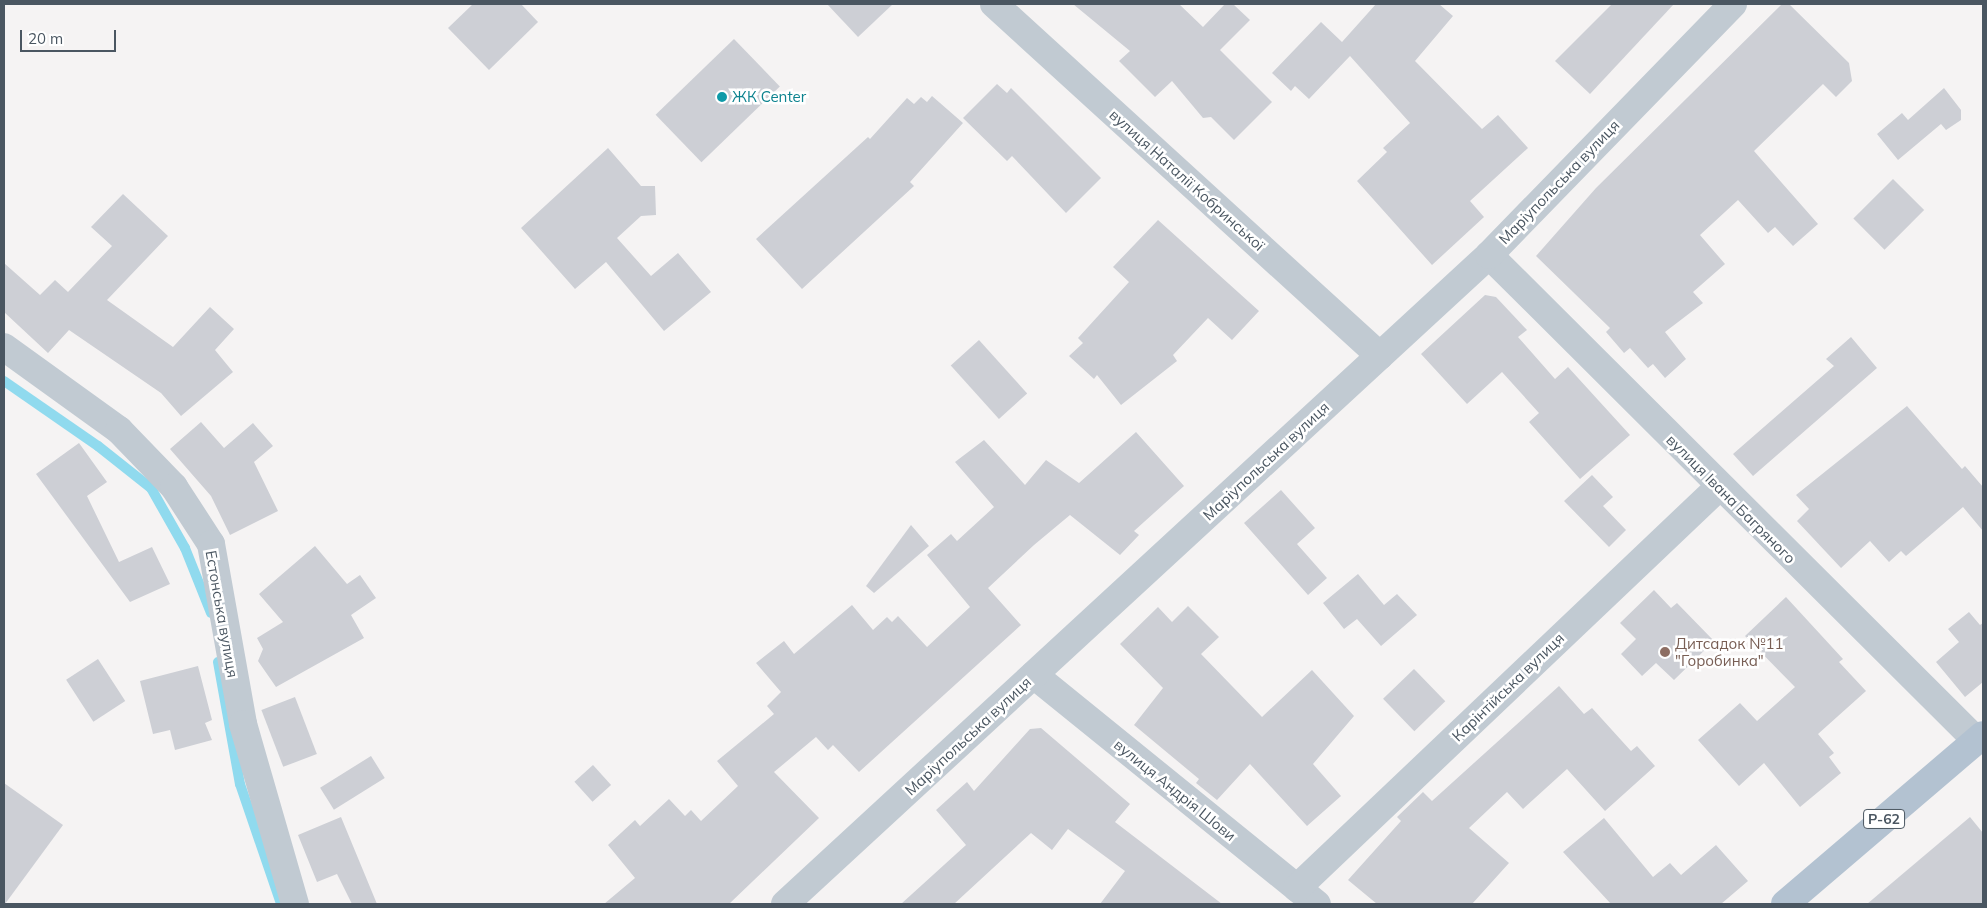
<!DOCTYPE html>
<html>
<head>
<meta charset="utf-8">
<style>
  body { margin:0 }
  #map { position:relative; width:1987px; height:908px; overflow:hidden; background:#f5f3f3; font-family:Mulish,sans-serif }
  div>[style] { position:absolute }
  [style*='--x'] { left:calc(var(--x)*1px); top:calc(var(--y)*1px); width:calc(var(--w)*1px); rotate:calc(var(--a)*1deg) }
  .stream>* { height:10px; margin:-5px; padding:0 5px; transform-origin:5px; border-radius:5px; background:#90daee }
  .building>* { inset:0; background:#cdcfd5; transform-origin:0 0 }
  .minor>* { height:28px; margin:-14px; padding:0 14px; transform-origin:14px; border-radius:14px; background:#c1cad2 }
  .primary>* { height:28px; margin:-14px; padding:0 14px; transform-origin:14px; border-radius:14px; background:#b3c2d1 }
  .dots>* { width:14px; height:14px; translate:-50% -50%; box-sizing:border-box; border:2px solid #fff; border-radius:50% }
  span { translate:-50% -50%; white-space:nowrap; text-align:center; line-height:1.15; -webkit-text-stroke:5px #fff; paint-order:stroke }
  .shield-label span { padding:1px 4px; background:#fff; border:1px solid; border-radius:4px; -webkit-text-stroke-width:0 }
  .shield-label { font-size:14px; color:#4a5661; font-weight:700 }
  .culture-label { font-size:15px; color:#0d838f }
  .left { translate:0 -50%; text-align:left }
  .street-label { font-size:15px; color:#4a5661 }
  .education-label { font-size:15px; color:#785e54 }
  .frame { position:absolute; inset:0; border:5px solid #4a5661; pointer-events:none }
  .scale { position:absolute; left:20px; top:30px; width:96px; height:22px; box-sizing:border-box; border:2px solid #4a5661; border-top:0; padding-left:6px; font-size:15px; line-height:18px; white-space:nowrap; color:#4a5661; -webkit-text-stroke:4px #fff; paint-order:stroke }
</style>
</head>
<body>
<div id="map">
  <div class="stream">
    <div style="--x:4;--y:381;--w:114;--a:34.7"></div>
    <div style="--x:98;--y:446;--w:68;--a:38.4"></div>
    <div style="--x:151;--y:488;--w:69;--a:60.5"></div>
    <div style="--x:185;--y:548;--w:70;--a:68.2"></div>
    <div style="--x:218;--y:662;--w:124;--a:79.8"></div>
    <div style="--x:240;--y:784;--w:127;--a:71.1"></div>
  </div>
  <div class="building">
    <div style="clip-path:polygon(473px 4px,521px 4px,538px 22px,489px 70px,448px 28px)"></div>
    <div style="clip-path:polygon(827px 4px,893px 4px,858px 37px)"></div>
    <div style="clip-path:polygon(1073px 4px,1179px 4px,1203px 27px,1225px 4px,1233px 4px,1250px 20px,1220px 50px,1272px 102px,1234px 140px,1211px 117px,1203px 118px,1172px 81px,1155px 97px,1119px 61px,1130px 51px)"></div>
    <div style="clip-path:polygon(1376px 4px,1439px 4px,1453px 16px,1415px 61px,1482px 129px,1498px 115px,1528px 148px,1470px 201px,1484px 217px,1432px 265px,1357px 181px,1387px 152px,1383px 148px,1410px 123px,1350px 56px,1309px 99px,1295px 86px,1291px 91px,1272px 73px,1321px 22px,1342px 42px)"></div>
    <div style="clip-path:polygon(1612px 4px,1674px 4px,1590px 94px,1555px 61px)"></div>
    <div style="clip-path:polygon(1782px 4px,1789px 4px,1849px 63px,1852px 81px,1836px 97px,1823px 84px,1754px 151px,1818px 224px,1793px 246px,1775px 227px,1768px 233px,1738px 200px,1700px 235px,1725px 264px,1693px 292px,1703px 303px,1665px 332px,1686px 359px,1665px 378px,1653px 364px,1648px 368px,1630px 348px,1624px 353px,1606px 332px,1610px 328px,1536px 256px,1596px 188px)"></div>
    <div style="left:734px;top:39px;width:66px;height:109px;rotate:46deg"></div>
    <div style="clip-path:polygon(997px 84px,1007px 93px,1011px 88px,1101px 178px,1066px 213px,1012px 156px,1007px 161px,963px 118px)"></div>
    <div style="clip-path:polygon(1944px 88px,1961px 110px,1961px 120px,1946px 130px,1941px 124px,1898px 160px,1877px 134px,1902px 113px,1908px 120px)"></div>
    <div style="clip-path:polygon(932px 96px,963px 123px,910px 182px,914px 186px,802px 289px,756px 239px,868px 137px,870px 139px,907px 98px,914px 104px,921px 97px,927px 102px)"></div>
    <div style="clip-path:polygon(608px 148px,641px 186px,655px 186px,656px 215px,641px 216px,617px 238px,651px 276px,678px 253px,711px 292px,664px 331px,606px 262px,575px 289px,521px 228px)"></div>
    <div style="left:1893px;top:179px;width:44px;height:56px;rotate:45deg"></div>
    <div style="clip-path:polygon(123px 194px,168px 236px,107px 300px,173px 347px,210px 307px,234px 329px,215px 350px,233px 372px,181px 416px,161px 393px,69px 330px,48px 353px,4px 312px,4px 263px,40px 295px,55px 280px,68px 292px,112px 246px,91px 227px)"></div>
    <div style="clip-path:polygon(1158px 220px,1259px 311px,1232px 340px,1208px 318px,1173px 355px,1177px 361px,1121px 405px,1097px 375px,1094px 379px,1069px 356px,1083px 343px,1078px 338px,1129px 282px,1113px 267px)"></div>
    <div style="clip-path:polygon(1485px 295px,1496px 297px,1527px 330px,1518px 337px,1555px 379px,1568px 367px,1630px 435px,1580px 479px,1529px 422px,1539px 413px,1502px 372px,1467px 404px,1421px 354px)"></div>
    <div style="clip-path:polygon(1851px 337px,1877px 368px,1753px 476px,1733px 454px,1834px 366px,1826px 359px)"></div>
    <div style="left:979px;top:340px;width:72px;height:38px;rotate:48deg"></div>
    <div style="clip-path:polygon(1907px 406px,1962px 469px,1965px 466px,1983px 487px,1983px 531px,1963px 507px,1906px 556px,1901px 551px,1889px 562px,1870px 541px,1841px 568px,1797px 521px,1809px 509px,1796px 495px)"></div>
    <div style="clip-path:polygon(201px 422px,224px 448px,253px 423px,273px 446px,254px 462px,278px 511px,230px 535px,211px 496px,170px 449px)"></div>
    <div style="clip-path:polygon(1136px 432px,1184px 486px,1134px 531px,1139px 535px,1120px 555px,1070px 515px,1034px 545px,988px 588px,1021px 625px,859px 772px,833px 745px,828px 750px,816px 737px,774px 772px,819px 818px,729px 904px,604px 904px,635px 878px,608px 845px,635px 820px,640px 826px,669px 799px,685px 816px,691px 810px,701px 821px,738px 786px,717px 761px,774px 714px,767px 706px,781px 692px,756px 663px,784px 641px,794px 654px,852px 605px,873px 630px,887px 617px,892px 622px,898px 616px,927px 647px,970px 607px,927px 555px,951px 534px,957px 541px,994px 507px,955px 462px,984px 440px,1025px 485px,1046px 460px,1079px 483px)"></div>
    <div style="clip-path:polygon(79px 443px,107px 482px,87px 496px,119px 562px,152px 547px,170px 584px,130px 602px,36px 474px)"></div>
    <div style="clip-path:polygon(1592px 475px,1613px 497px,1603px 506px,1626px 530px,1609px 547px,1564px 501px)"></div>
    <div style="clip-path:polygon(1281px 490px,1315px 528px,1297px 544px,1327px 578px,1308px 595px,1244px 523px)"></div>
    <div style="clip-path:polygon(911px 525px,929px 546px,874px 593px,866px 586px)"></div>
    <div style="clip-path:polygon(315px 546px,347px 584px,360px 575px,376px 598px,351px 615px,364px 638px,276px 687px,258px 661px,263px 649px,257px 638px,283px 622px,259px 594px)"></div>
    <div style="clip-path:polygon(1358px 574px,1384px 605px,1397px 594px,1417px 615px,1381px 646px,1357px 619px,1344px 629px,1323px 603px)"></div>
    <div style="clip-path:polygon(1654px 590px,1671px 608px,1677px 603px,1714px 641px,1674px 680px,1656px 663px,1642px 676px,1621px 654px,1636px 639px,1620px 623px)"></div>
    <div style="clip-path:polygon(1786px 597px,1843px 659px,1839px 662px,1866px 691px,1818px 734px,1834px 753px,1829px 757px,1841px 773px,1800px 807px,1764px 763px,1739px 786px,1698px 740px,1740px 703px,1757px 721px,1795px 687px,1745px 636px)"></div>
    <div style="clip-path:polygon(1188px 606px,1219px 637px,1201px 654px,1262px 717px,1312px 670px,1354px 716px,1313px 764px,1341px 796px,1307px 826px,1250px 764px,1217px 800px,1196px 783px,1199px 779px,1134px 725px,1163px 688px,1120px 644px,1158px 607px,1172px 622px)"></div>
    <div style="clip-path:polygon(1969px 612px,1980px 625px,1983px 623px,1983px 682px,1965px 697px,1936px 662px,1959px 642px,1948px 629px)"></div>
    <div style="left:98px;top:659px;width:50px;height:38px;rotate:57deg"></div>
    <div style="clip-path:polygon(198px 666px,212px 720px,205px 723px,212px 740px,175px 750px,170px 730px,153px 734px,140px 681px)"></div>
    <div style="left:1414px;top:669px;width:45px;height:43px;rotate:46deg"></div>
    <div style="clip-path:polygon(1559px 686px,1584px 714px,1592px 708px,1631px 751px,1637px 746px,1655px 766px,1605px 811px,1567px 769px,1523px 809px,1507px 792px,1469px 828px,1509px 863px,1472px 904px,1377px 904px,1348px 880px,1401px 821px,1397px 817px,1423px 792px,1432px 801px)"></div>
    <div style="left:295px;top:697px;width:61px;height:36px;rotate:69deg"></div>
    <div style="clip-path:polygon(1041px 728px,1130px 804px,1115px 822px,1222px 904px,1100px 904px,1125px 871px,1068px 829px,1052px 850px,1031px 833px,954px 904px,901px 904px,966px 845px,936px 810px,967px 782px,974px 791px,1030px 729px)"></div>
    <div style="left:371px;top:756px;width:26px;height:60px;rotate:58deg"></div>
    <div style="left:593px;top:765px;width:27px;height:25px;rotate:48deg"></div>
    <div style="clip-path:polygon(4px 783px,63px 825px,5px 904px,4px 904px)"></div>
    <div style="clip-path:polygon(341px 817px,377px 904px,352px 904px,337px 874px,317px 882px,298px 835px)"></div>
    <div style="clip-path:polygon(1970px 817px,1983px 833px,1983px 904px,1867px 904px)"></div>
    <div style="clip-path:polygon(1604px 818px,1653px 877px,1670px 863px,1681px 875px,1716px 845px,1748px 881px,1721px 904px,1611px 904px,1563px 852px)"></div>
  </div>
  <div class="minor">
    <div style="--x:994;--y:4;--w:522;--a:42.36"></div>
    <div style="--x:1489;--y:255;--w:687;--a:44.88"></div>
    <div style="--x:4;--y:347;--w:142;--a:35.8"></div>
    <div style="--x:119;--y:430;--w:79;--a:46"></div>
    <div style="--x:174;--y:487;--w:68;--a:57"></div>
    <div style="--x:211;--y:544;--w:183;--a:79.9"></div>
    <div style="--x:243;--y:724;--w:187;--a:73.9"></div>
    <div style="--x:1034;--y:675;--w:364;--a:39"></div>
    <div style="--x:1297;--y:888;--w:582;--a:-43.54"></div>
    <div style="--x:785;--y:904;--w:958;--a:-42.67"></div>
    <div style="--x:1489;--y:255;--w:350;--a:-45.8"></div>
  </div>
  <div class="primary">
    <div style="--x:1785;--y:904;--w:260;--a:-40.5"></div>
  </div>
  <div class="dots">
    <div style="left:722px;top:97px;background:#0f9aa8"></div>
    <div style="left:1665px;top:652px;background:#8d6e63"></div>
  </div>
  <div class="shield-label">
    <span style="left:1884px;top:819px">Р-62</span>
  </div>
  <div class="culture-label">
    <span class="left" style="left:732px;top:97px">ЖК Center</span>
  </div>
  <div class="street-label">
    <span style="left:1187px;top:180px;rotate:42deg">вулиця Наталії Кобринської</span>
    <span style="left:1559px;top:182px;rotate:-46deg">Маріупольська вулиця</span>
    <span style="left:1266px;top:461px;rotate:-43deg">Маріупольська вулиця</span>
    <span style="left:1731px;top:499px;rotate:45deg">вулиця Івана Багряного</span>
    <span style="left:222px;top:614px;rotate:80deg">Естонська вулиця</span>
    <span style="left:1508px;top:687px;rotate:-44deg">Карінтійська вулиця</span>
    <span style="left:968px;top:736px;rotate:-43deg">Маріупольська вулиця</span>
    <span style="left:1175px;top:790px;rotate:39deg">вулиця Андрія Шови</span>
  </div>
  <div class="education-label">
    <span class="left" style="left:1675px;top:652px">Дитсадок №11<br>"Горобинка"</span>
  </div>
  <div class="frame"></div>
  <div class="scale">20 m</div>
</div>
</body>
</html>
